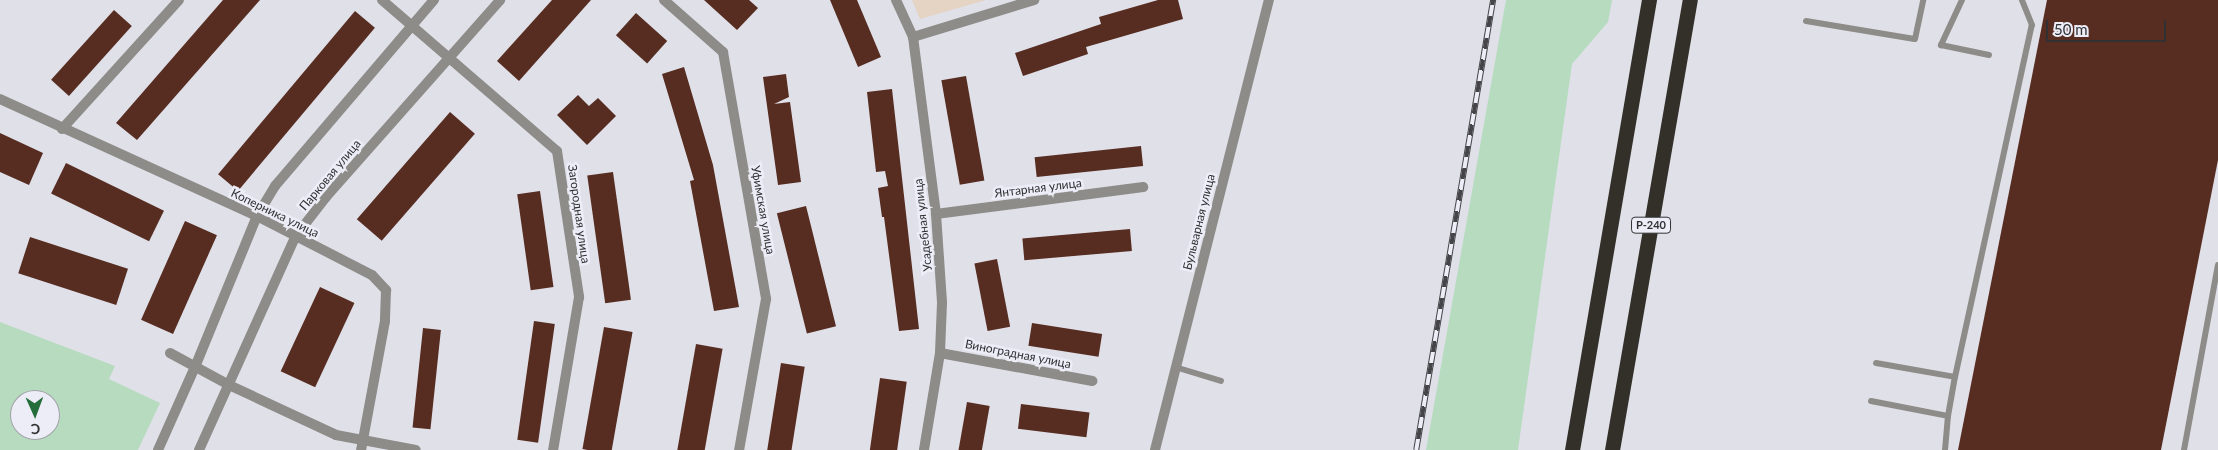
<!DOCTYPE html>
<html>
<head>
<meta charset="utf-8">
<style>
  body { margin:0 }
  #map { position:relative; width:2218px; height:450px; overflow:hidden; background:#e0e0e9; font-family:Lato,sans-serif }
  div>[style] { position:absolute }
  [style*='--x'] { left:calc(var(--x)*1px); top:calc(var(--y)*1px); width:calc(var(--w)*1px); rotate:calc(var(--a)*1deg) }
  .education>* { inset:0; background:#e5d3c3 }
  .green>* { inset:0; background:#b7dbbf }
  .building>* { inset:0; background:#572c21; transform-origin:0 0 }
  .lane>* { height:6px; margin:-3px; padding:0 3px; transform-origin:3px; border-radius:3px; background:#8d8c88 }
  .street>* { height:10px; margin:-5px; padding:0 5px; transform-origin:5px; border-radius:5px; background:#8d8c88 }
  .highway>* { height:15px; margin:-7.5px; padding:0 7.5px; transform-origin:7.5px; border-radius:7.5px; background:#333029 }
  .rail>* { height:5.5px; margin-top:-2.75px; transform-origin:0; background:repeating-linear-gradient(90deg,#ededf7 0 11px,#454549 0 22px); box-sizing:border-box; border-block:1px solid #454549 }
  span { translate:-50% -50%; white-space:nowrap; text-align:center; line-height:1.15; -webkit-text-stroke:5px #ededf7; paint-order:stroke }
  .shield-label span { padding:1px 4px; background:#ededf7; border:1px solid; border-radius:4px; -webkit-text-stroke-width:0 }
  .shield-label { font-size:11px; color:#313134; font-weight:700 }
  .street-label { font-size:12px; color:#313134 }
  .north { position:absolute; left:10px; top:390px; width:50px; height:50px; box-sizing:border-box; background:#ededf7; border:1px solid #a2a2a9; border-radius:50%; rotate:178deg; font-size:14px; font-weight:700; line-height:20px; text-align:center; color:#313134 }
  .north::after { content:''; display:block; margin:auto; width:18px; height:22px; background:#256e3c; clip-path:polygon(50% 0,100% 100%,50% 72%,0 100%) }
  .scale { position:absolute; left:2046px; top:20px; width:120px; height:22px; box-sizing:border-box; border:2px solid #313134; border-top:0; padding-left:6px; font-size:15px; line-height:18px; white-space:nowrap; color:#313134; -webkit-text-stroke:4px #ededf7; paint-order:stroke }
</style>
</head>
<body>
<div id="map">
  <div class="education">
    <div style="clip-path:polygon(912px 0,986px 0,920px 19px)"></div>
  </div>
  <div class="green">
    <div style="clip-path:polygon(1506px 0,1612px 0,1608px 22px,1572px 64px,1518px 450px,1426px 450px)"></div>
    <div style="clip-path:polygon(evenodd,0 322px,115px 366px,109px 379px,160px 403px,138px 450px,0 450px,0 322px,20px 400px,50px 400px,50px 430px,20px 430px,20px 400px)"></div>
  </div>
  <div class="building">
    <div style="clip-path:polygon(223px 0,260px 0,137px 140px,116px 123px)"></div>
    <div style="clip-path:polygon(552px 0,591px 0,519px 81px,497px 61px)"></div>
    <div style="clip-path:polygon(704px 0,749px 0,758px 8px,737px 30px)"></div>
    <div style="clip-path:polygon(830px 0,857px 0,881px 57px,858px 67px)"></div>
    <div style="clip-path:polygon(1158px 0,1178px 0,1183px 19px,1086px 47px,1088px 54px,1023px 76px,1015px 53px,1101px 24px,1099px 17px)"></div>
    <div style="clip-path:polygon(2047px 0,2218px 0,2218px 160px,2161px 450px,1958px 450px)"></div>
    <div style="left:114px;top:10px;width:24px;height:94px;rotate:42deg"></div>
    <div style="left:355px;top:11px;width:26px;height:213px;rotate:40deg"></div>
    <div style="left:636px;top:13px;width:42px;height:30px;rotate:42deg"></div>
    <div style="clip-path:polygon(684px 67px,713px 165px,739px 307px,714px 311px,690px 181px,694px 180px,662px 74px)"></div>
    <div style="clip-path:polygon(786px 74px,789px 97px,774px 104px,790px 102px,801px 182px,778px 185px,763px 77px)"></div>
    <div style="left:966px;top:76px;width:106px;height:25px;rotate:80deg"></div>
    <div style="clip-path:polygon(892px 89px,919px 329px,899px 331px,884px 217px,882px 217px,878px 188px,888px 186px,885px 171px,876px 172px,867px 92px)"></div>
    <div style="clip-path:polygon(578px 95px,589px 106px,598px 98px,616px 116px,587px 145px,557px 115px)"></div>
    <div style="left:450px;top:112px;width:33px;height:142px;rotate:41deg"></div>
    <div style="clip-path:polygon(0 133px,43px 153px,29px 185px,0 172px)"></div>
    <div style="left:1141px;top:146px;width:20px;height:107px;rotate:84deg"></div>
    <div style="left:66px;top:163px;width:109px;height:34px;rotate:26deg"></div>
    <div style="left:613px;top:172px;width:129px;height:26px;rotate:82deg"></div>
    <div style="left:540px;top:191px;width:97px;height:23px;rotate:82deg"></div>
    <div style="left:806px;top:206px;width:124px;height:30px;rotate:76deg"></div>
    <div style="left:185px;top:221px;width:35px;height:108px;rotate:24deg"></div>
    <div style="left:1130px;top:229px;width:22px;height:108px;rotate:85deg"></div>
    <div style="left:30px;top:237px;width:103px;height:38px;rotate:18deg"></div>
    <div style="left:997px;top:259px;width:69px;height:23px;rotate:79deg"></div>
    <div style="left:320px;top:287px;width:38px;height:93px;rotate:25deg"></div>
    <div style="left:534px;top:321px;width:21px;height:120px;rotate:8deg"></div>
    <div style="left:1032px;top:323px;width:71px;height:23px;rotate:9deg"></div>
    <div style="left:604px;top:327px;width:29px;height:124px;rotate:10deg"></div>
    <div style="left:423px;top:328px;width:18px;height:100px;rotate:6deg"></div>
    <div style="left:696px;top:344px;width:27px;height:108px;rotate:10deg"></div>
    <div style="left:781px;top:363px;width:24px;height:88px;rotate:9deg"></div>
    <div style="left:880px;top:378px;width:27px;height:73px;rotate:8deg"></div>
    <div style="left:967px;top:402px;width:23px;height:49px;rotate:10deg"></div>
    <div style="left:1021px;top:404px;width:69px;height:25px;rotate:7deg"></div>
  </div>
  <div class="lane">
    <div style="--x:1962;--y:0;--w:50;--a:115"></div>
    <div style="--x:1941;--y:45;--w:49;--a:11.8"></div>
    <div style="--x:1806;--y:21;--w:110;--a:9.4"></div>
    <div style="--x:1915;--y:39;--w:40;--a:-78"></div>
    <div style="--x:1876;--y:363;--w:80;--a:10"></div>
    <div style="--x:1175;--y:367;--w:48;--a:16.9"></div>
    <div style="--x:1871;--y:401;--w:78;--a:11"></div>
    <div style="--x:1945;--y:450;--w:34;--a:-85"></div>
    <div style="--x:1948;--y:416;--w:40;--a:-80"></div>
    <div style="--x:1955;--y:377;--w:360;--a:-77.7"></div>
    <div style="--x:2032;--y:25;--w:27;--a:-112"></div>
    <div style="--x:2184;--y:450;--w:188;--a:-79.6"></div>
  </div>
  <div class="street">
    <div style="--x:382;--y:0;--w:231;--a:40.8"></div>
    <div style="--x:557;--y:151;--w:148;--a:81.4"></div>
    <div style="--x:579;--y:297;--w:155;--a:99.6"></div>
    <div style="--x:664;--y:0;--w:79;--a:41.4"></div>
    <div style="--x:723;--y:52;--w:251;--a:80.1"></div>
    <div style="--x:766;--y:299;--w:153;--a:100.1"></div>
    <div style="--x:896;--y:0;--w:41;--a:65.3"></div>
    <div style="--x:913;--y:37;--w:178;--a:82.6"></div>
    <div style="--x:936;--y:214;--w:89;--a:86.1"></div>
    <div style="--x:942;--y:303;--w:50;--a:92.3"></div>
    <div style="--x:940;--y:353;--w:98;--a:99.4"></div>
    <div style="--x:913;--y:37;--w:127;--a:-17"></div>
    <div style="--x:0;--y:99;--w:282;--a:24.5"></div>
    <div style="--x:257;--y:216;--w:129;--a:27.2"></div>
    <div style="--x:372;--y:275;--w:21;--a:47"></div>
    <div style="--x:386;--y:290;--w:31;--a:92"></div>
    <div style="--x:385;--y:321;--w:131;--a:100.5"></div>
    <div style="--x:62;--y:129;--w:174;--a:-47.8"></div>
    <div style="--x:936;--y:214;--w:209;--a:-7.4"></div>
    <div style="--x:170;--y:353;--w:67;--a:28.5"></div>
    <div style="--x:229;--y:385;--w:118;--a:25"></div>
    <div style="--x:336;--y:435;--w:81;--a:10.6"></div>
    <div style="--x:940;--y:353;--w:155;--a:10.4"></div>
    <div style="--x:158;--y:450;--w:91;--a:-66"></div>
    <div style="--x:195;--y:367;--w:163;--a:-67.7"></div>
    <div style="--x:257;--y:216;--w:35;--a:-59"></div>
    <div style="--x:275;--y:186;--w:245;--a:-49.5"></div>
    <div style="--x:199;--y:450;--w:234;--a:-65.7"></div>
    <div style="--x:295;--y:237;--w:51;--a:-52.2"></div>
    <div style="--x:326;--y:197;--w:263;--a:-48.5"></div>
    <div style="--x:1155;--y:450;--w:464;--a:-75.8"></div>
  </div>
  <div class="highway">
    <div style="--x:1572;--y:450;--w:457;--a:-80.3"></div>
    <div style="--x:1612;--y:450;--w:457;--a:-80.2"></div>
  </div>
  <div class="rail">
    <div style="--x:1416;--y:450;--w:457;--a:-80.3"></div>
  </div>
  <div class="shield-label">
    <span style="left:1651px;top:225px">Р-240</span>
  </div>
  <div class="street-label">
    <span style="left:330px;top:175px;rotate:-50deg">Парковая улица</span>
    <span style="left:1038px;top:188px;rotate:-7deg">Янтарная улица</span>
    <span style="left:763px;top:210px;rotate:80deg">Уфимская улица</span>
    <span style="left:275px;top:213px;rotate:26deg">Коперника улица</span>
    <span style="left:579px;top:214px;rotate:82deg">Загородная улица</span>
    <span style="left:1199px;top:222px;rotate:-76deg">Бульварная улица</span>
    <span style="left:923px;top:225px;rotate:-96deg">Усадебная улица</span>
    <span style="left:1018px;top:354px;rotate:11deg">Виноградная улица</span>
  </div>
  <div class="north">С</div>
  <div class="scale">50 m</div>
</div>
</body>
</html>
